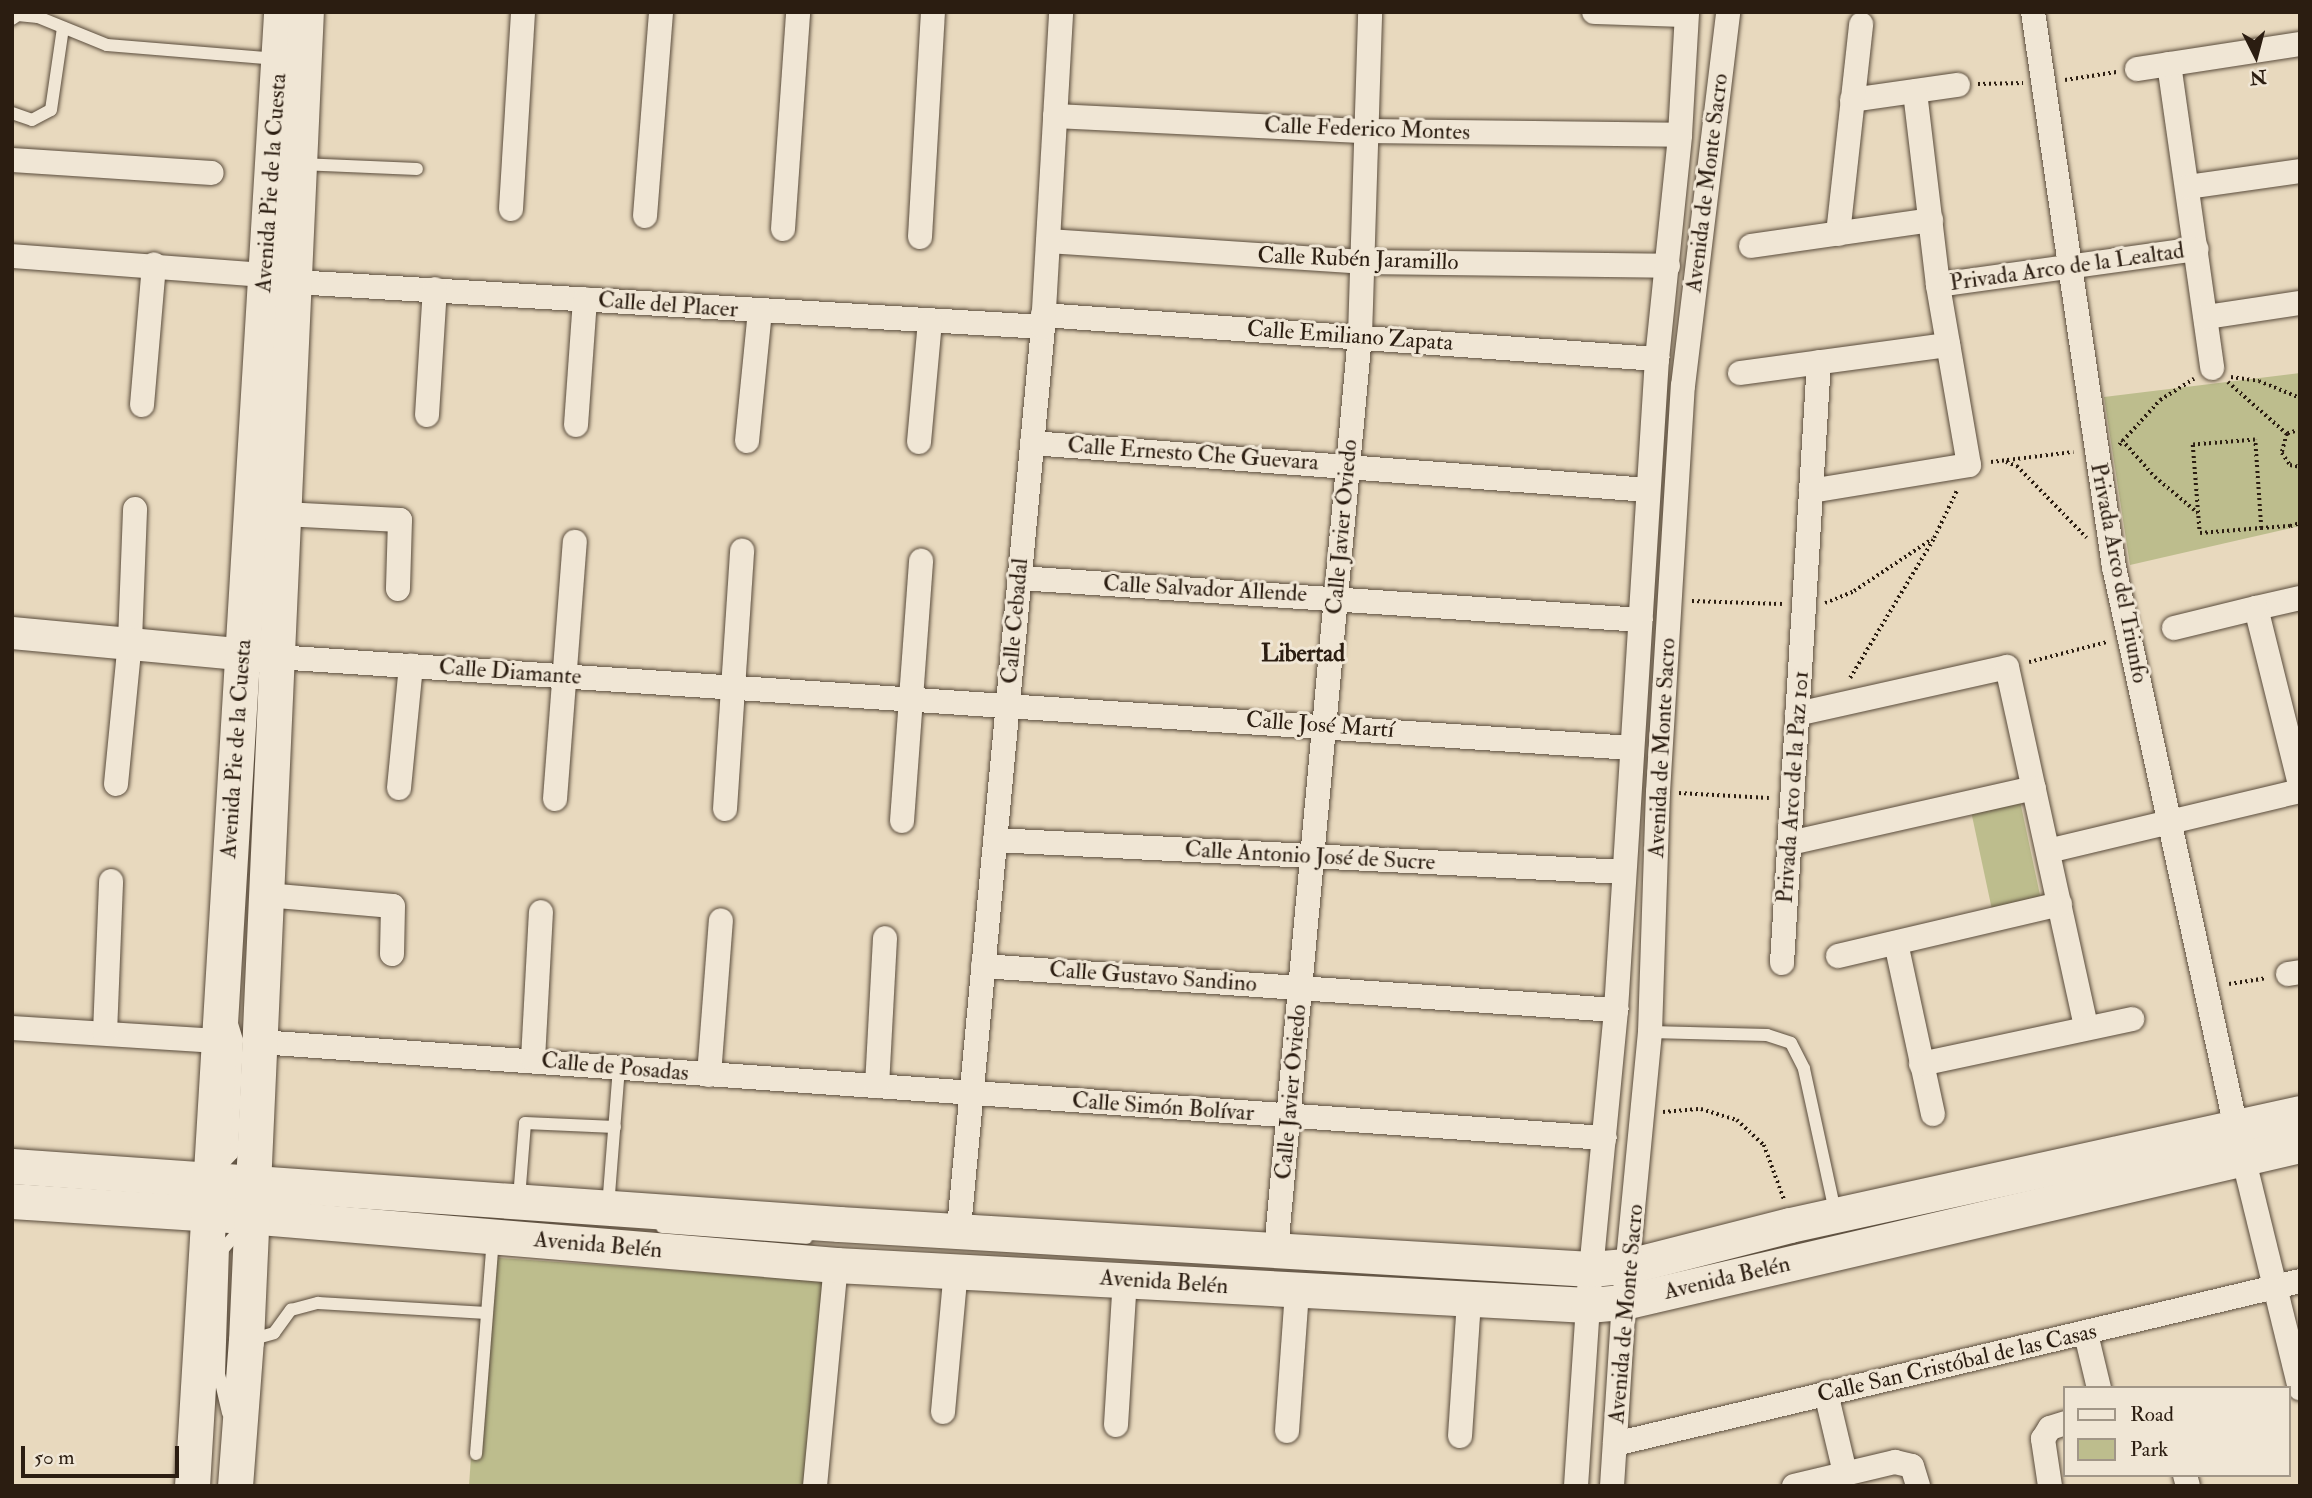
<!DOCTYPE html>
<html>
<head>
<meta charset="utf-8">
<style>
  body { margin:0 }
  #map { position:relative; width:2312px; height:1498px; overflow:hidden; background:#e8d9be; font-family:"IM FELL Double Pica",serif }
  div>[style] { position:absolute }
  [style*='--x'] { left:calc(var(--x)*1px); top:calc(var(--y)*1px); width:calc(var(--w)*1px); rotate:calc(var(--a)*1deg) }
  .green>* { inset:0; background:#bdbd8d; transform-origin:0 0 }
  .path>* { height:3.5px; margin-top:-1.75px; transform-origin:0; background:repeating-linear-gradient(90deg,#2b1d11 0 2px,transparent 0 5.5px) }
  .roads { filter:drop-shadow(0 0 2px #5a4c3c) drop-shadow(0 0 2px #5a4c3c) }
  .service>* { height:12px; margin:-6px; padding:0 6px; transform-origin:6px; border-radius:6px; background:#f0e6d5 }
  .minor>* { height:24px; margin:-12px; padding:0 12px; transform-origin:12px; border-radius:12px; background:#f0e6d5 }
  .tertiary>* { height:32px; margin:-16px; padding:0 16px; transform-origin:16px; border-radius:16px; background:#f0e6d5 }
  .secondary>* { height:35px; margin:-17.5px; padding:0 17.5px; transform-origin:17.5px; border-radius:17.5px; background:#f0e6d5 }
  span { translate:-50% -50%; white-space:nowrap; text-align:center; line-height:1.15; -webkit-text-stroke:6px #f0e6d5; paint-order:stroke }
  .street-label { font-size:23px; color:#2b1d11 }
  .neighbourhood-label { font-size:24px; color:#2b1d11; font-weight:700 }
  .frame { position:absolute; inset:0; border:14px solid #2b1d11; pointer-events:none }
  .legend { position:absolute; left:2063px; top:1386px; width:228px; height:91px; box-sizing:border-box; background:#f0e6d5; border:2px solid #a19687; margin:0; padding:9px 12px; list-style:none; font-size:21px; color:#2b1d11 }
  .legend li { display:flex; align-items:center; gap:14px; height:35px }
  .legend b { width:35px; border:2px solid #a19687 }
  .north { position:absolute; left:2221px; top:21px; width:70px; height:70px; -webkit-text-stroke:5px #f0e6d5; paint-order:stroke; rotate:174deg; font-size:19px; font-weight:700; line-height:28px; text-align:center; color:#2b1d11 }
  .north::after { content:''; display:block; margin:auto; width:24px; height:32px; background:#2b1d11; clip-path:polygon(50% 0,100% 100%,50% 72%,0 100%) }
  .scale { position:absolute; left:21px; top:1446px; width:158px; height:32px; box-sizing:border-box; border:4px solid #2b1d11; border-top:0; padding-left:9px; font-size:21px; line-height:24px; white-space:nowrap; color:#2b1d11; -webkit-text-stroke:5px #f0e6d5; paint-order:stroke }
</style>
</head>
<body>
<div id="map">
  <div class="green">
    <div style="clip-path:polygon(2300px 373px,2300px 526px,2130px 565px,2104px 397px)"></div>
    <div style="left:2020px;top:801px;width:99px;height:50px;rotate:78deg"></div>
    <div style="left:485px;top:1257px;width:342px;height:230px;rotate:4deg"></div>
  </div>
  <div class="path">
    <div style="--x:2065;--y:80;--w:52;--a:-8.9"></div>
    <div style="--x:1978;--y:84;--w:45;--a:-1.3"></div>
    <div style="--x:2231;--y:377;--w:28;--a:8"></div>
    <div style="--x:2259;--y:381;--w:44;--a:22.5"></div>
    <div style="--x:2228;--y:382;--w:79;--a:41.4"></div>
    <div style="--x:2300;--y:430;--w:14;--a:163"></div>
    <div style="--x:2287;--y:434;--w:20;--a:105"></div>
    <div style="--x:2282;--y:453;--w:14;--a:56"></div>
    <div style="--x:2290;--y:465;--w:10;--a:11"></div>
    <div style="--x:2122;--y:440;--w:50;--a:48.3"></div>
    <div style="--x:2155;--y:477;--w:56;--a:39.9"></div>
    <div style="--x:2119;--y:445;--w:61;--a:-47.7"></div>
    <div style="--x:2160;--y:400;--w:40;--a:-32"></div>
    <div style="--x:1991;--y:462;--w:83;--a:-7"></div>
    <div style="--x:2006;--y:462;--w:12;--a:20"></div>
    <div style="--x:2017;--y:466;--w:100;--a:45.8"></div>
    <div style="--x:2261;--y:528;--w:88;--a:-93.9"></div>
    <div style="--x:2255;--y:440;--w:62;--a:175.4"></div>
    <div style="--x:2193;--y:445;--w:88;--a:85.5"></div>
    <div style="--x:2200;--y:533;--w:61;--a:-4.7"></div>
    <div style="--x:2261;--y:528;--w:29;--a:-4"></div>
    <div style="--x:2290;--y:526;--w:10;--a:-17"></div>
    <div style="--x:1692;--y:601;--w:90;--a:1.9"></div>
    <div style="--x:1825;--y:603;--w:31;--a:-22"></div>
    <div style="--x:1854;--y:591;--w:94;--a:-33.7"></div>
    <div style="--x:2029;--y:662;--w:81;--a:-14.4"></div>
    <div style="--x:1850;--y:678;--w:163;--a:-59"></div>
    <div style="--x:1934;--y:538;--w:53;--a:-64.4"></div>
    <div style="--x:1679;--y:793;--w:90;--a:3.2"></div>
    <div style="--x:2229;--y:984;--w:37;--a:-9"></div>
    <div style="--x:1663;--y:1112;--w:38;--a:-5"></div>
    <div style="--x:1701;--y:1109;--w:38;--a:17"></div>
    <div style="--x:1737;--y:1120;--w:37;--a:43"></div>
    <div style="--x:1764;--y:1145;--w:58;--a:69.7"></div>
  </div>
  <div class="roads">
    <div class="service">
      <div style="--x:12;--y:19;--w:7;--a:-34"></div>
      <div style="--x:18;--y:15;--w:20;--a:6"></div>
      <div style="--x:38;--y:17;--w:74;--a:22.1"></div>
      <div style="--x:107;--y:45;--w:171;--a:4.7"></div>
      <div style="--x:12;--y:113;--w:21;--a:19"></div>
      <div style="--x:32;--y:120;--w:21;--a:-28"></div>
      <div style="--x:51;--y:110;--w:83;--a:-81.7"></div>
      <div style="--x:300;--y:164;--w:117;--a:2.4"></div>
      <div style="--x:1650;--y:1032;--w:117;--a:1.5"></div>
      <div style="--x:1767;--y:1035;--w:25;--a:18"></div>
      <div style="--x:1791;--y:1043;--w:29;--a:63"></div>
      <div style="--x:1804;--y:1069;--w:145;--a:77.7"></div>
      <div style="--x:219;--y:1168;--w:19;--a:-47"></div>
      <div style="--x:232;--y:1154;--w:114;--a:-87.5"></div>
      <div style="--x:237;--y:1040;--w:17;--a:-107"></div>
      <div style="--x:519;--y:1198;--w:75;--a:-85.4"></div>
      <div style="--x:525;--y:1123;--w:90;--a:2.5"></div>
      <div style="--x:608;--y:1207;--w:140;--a:-85.5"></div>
      <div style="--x:662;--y:1227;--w:145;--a:4.3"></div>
      <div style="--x:250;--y:1340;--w:25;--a:-16"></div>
      <div style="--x:274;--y:1333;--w:29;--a:-54"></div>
      <div style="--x:291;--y:1310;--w:28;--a:-15"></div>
      <div style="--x:318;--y:1303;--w:169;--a:3.4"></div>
      <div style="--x:228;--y:1413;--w:40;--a:-103"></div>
      <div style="--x:219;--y:1374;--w:125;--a:-88.2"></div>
      <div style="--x:223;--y:1249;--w:30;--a:-49"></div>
      <div style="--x:476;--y:1454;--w:215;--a:-85.5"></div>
    </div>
    <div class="minor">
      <div style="--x:1594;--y:12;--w:92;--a:1.9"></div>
      <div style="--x:2033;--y:12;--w:561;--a:81.7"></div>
      <div style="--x:2114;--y:567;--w:574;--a:77.73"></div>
      <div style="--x:2236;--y:1128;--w:268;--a:76.2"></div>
      <div style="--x:2169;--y:64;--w:307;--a:81.9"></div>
      <div style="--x:2137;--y:69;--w:165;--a:-8.7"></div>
      <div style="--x:1852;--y:100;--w:107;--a:-8.1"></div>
      <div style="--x:1055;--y:116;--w:311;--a:2.8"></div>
      <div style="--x:1366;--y:131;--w:314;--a:0.7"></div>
      <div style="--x:12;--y:160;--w:200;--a:3.7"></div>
      <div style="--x:2188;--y:187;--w:113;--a:-8.1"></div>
      <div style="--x:511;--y:209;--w:197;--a:-86.5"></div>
      <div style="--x:645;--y:216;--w:205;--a:-85.5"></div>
      <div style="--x:783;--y:229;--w:218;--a:-86"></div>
      <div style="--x:1838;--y:234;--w:211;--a:-83.7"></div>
      <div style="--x:920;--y:237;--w:225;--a:-86.7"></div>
      <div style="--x:1048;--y:241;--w:315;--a:3.8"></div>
      <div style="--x:1362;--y:262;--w:306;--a:0.7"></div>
      <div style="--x:1751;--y:246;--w:182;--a:-8.2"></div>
      <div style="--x:12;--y:256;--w:254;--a:4.3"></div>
      <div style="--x:294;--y:282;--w:750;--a:3.44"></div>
      <div style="--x:1938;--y:285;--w:261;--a:-7.9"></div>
      <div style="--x:1043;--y:315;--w:616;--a:4.1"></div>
      <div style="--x:2206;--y:317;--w:95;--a:-8.5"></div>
      <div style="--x:1740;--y:373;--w:210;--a:-7.7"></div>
      <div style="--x:142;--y:405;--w:141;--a:-85.1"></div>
      <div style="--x:427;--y:415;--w:126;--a:-86.4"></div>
      <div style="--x:576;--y:425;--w:126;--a:-85.9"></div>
      <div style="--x:747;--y:441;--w:131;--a:-84.3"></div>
      <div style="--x:919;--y:442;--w:121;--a:-84.8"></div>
      <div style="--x:1032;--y:443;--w:618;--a:4.36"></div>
      <div style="--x:1811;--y:491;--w:160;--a:-9.3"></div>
      <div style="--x:1969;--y:465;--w:183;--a:-99.8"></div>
      <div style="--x:1938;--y:285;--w:195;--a:-96.8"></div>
      <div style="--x:283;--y:514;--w:117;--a:2.9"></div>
      <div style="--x:400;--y:520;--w:69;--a:91.7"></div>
      <div style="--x:1019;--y:578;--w:623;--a:3.86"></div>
      <div style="--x:2300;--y:598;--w:45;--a:167.2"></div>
      <div style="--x:2256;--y:608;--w:182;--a:76"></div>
      <div style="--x:2174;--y:628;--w:84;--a:-13.7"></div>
      <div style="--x:276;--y:657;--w:1358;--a:3.84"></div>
      <div style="--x:1797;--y:714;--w:215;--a:-12.6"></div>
      <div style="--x:2007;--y:667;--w:369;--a:77.6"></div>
      <div style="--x:116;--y:784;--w:144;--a:-84.4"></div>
      <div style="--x:130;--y:641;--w:132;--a:-87.8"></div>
      <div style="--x:399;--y:788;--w:123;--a:-84.4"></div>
      <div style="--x:555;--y:799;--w:258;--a:-85.6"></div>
      <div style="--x:725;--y:809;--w:259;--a:-86.2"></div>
      <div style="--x:902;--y:821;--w:261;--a:-85.8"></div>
      <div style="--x:995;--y:840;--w:630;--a:2.91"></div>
      <div style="--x:1790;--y:843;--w:250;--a:-12.7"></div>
      <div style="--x:2048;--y:851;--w:259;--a:-13.4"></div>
      <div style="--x:266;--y:895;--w:127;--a:5"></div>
      <div style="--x:393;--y:906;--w:48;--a:91.2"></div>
      <div style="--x:1896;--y:943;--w:175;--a:77.8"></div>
      <div style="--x:1838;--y:956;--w:228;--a:-13.2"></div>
      <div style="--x:1782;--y:963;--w:602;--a:-86.48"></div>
      <div style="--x:983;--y:966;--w:635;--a:3.98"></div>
      <div style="--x:2288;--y:974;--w:12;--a:-9"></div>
      <div style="--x:12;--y:1028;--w:206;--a:3.6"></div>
      <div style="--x:105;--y:1033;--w:152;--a:-87.7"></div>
      <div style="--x:259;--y:1042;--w:1349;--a:4.08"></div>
      <div style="--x:533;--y:1059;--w:147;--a:-86.9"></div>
      <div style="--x:1921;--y:1064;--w:216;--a:-12"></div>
      <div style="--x:709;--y:1075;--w:155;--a:-85.6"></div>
      <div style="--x:877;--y:1086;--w:148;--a:-86.9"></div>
      <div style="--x:959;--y:1228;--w:905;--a:-84.67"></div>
      <div style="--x:1043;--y:327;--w:316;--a:-86.7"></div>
      <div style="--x:1276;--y:1250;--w:918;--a:-84.75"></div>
      <div style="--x:1360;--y:336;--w:324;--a:-88.2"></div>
      <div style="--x:2086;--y:1334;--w:56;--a:76.5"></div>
      <div style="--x:1826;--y:1393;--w:82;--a:76.6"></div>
      <div style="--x:943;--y:1412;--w:144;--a:-84.8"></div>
      <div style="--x:1116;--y:1425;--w:146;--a:-86.5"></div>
      <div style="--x:1287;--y:1431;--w:141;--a:-85.9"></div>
      <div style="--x:1460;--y:1436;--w:137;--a:-86.2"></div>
      <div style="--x:1615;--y:1444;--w:704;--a:-13.38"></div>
      <div style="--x:2185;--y:1475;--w:11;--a:75"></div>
      <div style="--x:815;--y:1486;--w:222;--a:-84.6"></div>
      <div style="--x:1576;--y:1486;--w:195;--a:-86.2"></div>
      <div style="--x:1589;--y:1291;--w:282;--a:-84.5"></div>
      <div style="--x:1616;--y:1010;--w:652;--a:-86.4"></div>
      <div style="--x:1657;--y:359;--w:225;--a:-84.1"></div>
      <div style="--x:1680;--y:135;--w:123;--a:-86.7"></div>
      <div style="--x:1612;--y:1486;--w:184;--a:-86.3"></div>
      <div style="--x:1624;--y:1302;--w:271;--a:-84.5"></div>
      <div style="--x:1650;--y:1032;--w:240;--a:-88.1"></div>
      <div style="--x:1658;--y:792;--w:407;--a:-86.5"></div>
      <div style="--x:1683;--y:386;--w:377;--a:-83.1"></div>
      <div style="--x:1794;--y:1486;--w:104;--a:-13.4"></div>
      <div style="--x:1895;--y:1462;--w:17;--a:13"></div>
      <div style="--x:1912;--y:1466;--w:21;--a:73"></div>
      <div style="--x:2050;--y:1486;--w:48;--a:-98.5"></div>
      <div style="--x:2043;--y:1439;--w:13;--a:-58"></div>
      <div style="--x:2050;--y:1428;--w:16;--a:-18"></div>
    </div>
    <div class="tertiary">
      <div style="--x:12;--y:633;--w:258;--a:5.3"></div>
    </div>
    <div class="secondary">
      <div style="--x:12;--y:1166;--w:829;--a:4.01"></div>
      <div style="--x:839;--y:1224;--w:753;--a:3.42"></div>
      <div style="--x:1591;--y:1269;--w:38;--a:-5"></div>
      <div style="--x:1629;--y:1266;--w:166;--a:-14.3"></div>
      <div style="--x:1790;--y:1225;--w:522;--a:-12.39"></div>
      <div style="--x:12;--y:1201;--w:261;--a:3.7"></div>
      <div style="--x:272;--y:1218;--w:566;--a:4.76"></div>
      <div style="--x:836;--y:1265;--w:753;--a:3.04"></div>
      <div style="--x:1588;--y:1305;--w:36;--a:-5"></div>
      <div style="--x:1624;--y:1302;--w:694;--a:-13.08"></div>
      <div style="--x:192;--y:1486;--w:1477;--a:-86.54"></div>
      <div style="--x:235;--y:1486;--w:145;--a:-85.7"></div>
      <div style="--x:246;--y:1341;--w:1330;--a:-87.42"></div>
    </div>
  </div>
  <div class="street-label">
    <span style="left:1367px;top:129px;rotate:2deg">Calle Federico Montes</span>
    <span style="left:271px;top:183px;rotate:-86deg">Avenida Pie de la Cuesta</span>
    <span style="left:1707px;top:183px;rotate:-83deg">Avenida de Monte Sacro</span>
    <span style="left:1358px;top:259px;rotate:2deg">Calle Rubén Jaramillo</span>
    <span style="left:2067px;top:267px;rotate:-8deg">Privada Arco de la Lealtad</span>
    <span style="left:668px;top:305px;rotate:4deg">Calle del Placer</span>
    <span style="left:1350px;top:336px;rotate:4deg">Calle Emiliano Zapata</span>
    <span style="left:1193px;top:454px;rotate:4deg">Calle Ernesto Che Guevara</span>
    <span style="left:1342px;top:527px;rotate:-85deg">Calle Javier Oviedo</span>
    <span style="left:2119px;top:573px;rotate:79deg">Privada Arco del Triunfo</span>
    <span style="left:1205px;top:589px;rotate:3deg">Calle Salvador Allende</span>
    <span style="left:1015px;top:621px;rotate:-85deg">Calle Cebadal</span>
    <span style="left:510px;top:672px;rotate:4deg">Calle Diamante</span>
    <span style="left:1320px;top:725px;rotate:4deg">Calle José Martí</span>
    <span style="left:1662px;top:748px;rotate:-87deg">Avenida de Monte Sacro</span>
    <span style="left:236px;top:749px;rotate:-86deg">Avenida Pie de la Cuesta</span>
    <span style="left:1793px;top:787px;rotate:-86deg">Privada Arco de la Paz 101</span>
    <span style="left:1310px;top:856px;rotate:3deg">Calle Antonio José de Sucre</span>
    <span style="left:1153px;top:977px;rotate:4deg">Calle Gustavo Sandino</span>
    <span style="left:615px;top:1067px;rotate:5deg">Calle de Posadas</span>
    <span style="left:1291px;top:1092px;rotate:-85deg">Calle Javier Oviedo</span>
    <span style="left:1163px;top:1107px;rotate:4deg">Calle Simón Bolívar</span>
    <span style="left:598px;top:1245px;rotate:5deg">Avenida Belén</span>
    <span style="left:1727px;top:1278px;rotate:-13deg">Avenida Belén</span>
    <span style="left:1164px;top:1282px;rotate:4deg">Avenida Belén</span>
    <span style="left:1626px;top:1314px;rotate:-85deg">Avenida de Monte Sacro</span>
    <span style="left:1957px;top:1363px;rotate:-13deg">Calle San Cristóbal de las Casas</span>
  </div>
  <div class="neighbourhood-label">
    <span style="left:1303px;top:654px">Libertad</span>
  </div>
  <div class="frame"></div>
  <ul class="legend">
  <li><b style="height:9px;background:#f0e6d5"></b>Road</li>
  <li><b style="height:19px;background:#bdbd8d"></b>Park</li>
  </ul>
  <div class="north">N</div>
  <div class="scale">50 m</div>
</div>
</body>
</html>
